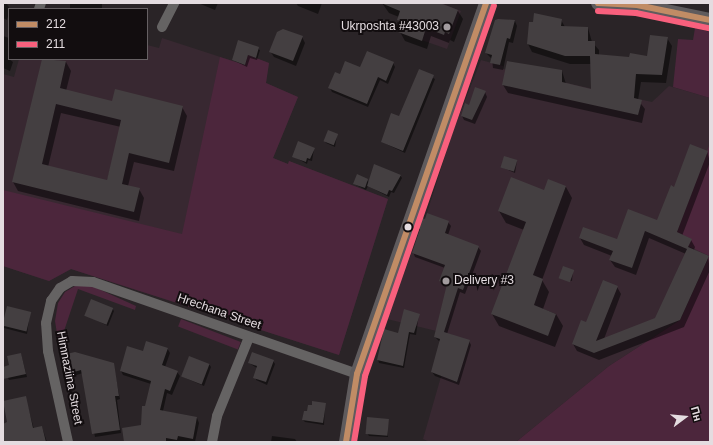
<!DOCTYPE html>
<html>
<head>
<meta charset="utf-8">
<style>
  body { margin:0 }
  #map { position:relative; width:713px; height:445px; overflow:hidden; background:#2a2427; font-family:Arial,sans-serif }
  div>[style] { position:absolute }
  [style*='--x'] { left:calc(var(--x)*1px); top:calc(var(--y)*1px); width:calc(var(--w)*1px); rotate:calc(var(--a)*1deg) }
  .built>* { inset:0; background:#382831 }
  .green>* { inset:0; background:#4c263c; transform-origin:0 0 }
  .shadow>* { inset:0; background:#0007; transform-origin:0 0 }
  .building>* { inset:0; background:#443f41; transform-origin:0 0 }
  .street>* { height:10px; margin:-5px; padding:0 5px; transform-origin:5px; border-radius:5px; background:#656363 }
  .secondary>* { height:14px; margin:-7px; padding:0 7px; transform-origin:7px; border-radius:7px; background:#5f5b5d }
  .bus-1>* { height:6px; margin:-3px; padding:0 3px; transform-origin:3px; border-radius:3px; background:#c18c65 }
  .bus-2>* { height:6px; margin:-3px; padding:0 3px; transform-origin:3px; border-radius:3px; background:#f8607d }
  .dots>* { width:11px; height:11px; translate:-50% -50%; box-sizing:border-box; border:2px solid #120d0f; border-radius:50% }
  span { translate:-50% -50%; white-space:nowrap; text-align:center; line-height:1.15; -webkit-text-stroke:4px #120d0f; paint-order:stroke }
  .poi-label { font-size:12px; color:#e4dce0 }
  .right { translate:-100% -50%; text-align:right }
  .left { translate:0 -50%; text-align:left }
  .street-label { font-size:12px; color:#e4dce0 }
  .frame { position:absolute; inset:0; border:4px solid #e4dce0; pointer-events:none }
  .legend { position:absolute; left:8px; top:8px; width:140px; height:52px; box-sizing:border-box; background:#120d0f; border:1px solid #666063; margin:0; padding:5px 7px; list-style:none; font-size:12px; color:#e4dce0 }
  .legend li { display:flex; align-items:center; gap:8px; height:20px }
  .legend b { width:20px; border:1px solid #666063 }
  .north { position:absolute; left:665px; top:397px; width:40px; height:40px; -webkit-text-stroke:3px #120d0f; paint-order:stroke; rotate:74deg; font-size:11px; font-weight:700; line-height:16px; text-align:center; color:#e4dce0 }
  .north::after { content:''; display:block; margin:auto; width:14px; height:18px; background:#e4dce0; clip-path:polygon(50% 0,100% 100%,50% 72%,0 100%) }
</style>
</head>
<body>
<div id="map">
  <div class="built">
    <div style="clip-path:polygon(410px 3px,441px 3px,461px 11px,447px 49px,399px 32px)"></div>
    <div style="clip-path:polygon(162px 38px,245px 65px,248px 55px,269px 63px,266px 83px,298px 97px,273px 158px,288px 164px,289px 161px,388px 199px,339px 355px,71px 269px,49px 281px,3px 266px,3px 74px,14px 77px,19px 59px,147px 59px,147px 45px,159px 48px)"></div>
    <div style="clip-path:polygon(481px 60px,503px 66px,503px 69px,652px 102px,669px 86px,710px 98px,710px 143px,689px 246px,709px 256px,680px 320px,609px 366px,516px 442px,430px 442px,423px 439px,453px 335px,387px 319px,420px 230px,416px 228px,420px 217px,425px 219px,453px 131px)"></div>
  </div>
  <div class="green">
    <div style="clip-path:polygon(695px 28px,710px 32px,710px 98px,673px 87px,678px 39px,693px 40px)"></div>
    <div style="clip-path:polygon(248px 55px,269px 63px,266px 83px,298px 97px,273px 158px,288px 164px,289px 161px,388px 199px,339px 355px,71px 269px,49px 281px,3px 266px,3px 190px,182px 234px,220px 57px,245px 65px)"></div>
    <div style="clip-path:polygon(710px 143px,710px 442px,516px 442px,609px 366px,680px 320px,709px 256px,688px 246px,691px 239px,677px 232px)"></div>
    <div style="clip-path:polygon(75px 286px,92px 286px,136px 306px,135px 310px,78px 289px,59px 346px,55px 321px,58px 303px,65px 292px)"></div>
    <div style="left:181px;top:319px;width:64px;height:8px;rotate:21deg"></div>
  </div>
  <div class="shadow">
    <div style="clip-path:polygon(3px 3px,7px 4px,10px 9px,7px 20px,3px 18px)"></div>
    <div style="left:70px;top:3px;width:32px;height:6px"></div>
    <div style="clip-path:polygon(198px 3px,218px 3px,215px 10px)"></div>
    <div style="clip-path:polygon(296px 3px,322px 3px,318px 14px,298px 6px)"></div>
    <div style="clip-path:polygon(382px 3px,438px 3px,458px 11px,463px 19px,454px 42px,450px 40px,449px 43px,431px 36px,427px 49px,405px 41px,400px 32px,402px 27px,398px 20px,399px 17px,389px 13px)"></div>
    <div style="clip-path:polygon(561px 20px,565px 27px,588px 28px,592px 42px,599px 50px,599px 55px,630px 58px,648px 57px,667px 38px,672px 46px,666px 83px,641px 82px,638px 100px,645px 109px,642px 123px,508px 93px,503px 85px,562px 71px,566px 84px,592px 90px,591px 64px,570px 64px,532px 52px,528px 44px)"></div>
    <div style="clip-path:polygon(496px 21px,515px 21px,517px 26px,513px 43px,509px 42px,503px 70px,493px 68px,492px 59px,486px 53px)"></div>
    <div style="clip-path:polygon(3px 36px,9px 38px,9px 59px,13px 62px,10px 71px,3px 68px)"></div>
    <div style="clip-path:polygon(302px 37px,305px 43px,296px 66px,274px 57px,270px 51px)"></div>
    <div style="clip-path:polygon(239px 41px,260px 50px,257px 60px,250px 58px,247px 67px,233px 60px)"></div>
    <div style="clip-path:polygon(evenodd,43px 59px,66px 62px,71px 71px,66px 91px,113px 102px,182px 107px,187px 116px,174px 171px,134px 162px,128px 186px,139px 189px,144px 198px,139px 221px,18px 191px,13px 182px,43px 59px,61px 113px,121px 127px,107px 181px,48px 167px,61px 113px)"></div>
    <div style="clip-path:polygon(393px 63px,395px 67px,388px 84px,380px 80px,368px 107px,332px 92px,330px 88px,341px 75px,361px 69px)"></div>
    <div style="clip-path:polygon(419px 70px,435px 79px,405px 153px,382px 142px,400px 117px)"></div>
    <div style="clip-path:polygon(485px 92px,487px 97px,475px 124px,464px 120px,462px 116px)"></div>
    <div style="clip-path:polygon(337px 135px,335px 147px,326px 143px,325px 141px)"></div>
    <div style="clip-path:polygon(314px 149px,312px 161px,308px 160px,307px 164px,293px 156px)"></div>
    <div style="clip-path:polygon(707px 151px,710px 162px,682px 236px,691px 240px,695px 247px,694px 250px,708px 257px,710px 270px,684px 327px,599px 360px,577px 351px,573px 344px,617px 287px,621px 294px,604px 339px,656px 319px,686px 254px,649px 238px,636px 275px,615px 267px,610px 260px,612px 256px,584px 245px,580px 238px,618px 241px,658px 222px,675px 188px)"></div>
    <div style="clip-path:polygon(517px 161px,515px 173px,501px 167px)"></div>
    <div style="clip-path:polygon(400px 175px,402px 178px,394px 193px,391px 192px,389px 197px,368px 186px,366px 190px,354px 184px,357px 176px,369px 182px)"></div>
    <div style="clip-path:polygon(549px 180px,566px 187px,572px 198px,542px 280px,549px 292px,543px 309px,556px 314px,563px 326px,555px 347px,499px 326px,492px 314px,524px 230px,506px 223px,499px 211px,545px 191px)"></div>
    <div style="clip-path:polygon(448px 222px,451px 226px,448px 235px,478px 247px,481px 251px,465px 294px,460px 292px,447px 334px,469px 341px,471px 345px,459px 385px,435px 376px,432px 372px,440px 342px,435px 337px,448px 287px,440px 281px,445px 268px,415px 257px,413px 252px,420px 232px,418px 228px)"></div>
    <div style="clip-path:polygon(573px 270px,572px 281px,561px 279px,560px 278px)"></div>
    <div style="clip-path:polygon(7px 307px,30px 313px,27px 334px,4px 328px)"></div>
    <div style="clip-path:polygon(112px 308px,114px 311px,108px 326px,86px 315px)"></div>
    <div style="clip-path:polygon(419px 314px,416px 335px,410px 334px,404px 368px,379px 363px,378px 360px,399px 334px)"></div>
    <div style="clip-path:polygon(167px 348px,170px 353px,165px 367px,177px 372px,180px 376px,172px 395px,167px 393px,163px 411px,197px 418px,199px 423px,195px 442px,125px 442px,142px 426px,151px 384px,123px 375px,121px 371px,144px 352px)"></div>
    <div style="clip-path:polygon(21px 354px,27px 377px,9px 380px,8px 378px)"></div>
    <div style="clip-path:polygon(64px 356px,113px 364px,120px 399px,117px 400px,121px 433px,95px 437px,83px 373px,70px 377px)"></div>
    <div style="clip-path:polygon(273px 361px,275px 364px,267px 385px,256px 380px,257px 368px,249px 363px)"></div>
    <div style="clip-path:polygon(209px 364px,211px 367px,204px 386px,183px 377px)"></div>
    <div style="clip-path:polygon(25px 397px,34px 429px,42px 427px,47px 442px,3px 442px,3px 425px,8px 423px)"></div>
    <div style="clip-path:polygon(325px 404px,324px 425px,305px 422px,303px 420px,307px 412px)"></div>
    <div style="clip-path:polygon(388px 420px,388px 437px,369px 436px,367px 433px)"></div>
    <div style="clip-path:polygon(272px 436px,295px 439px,297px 442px,271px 442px)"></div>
  </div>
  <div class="building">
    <div style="clip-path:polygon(381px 3px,440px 3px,458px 10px,449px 34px,445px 32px,444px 35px,426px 28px,422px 41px,398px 32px,402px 22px,397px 20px,400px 11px)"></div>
    <div style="clip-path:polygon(534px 13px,562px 19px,561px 26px,588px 27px,588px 41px,595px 41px,595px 54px,629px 57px,630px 53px,647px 56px,650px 35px,668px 37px,662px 75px,636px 74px,634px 98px,642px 100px,638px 115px,502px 85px,507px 61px,562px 70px,562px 82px,591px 89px,590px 56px,565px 56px,527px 44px,529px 22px,533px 22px)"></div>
    <div style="clip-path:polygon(498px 19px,515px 20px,510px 39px,507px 38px,500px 65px,490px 63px,492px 55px,485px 53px,495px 20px)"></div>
    <div style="clip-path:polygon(283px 29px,303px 36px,293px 61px,269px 52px,277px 32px)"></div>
    <div style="clip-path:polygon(238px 40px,259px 47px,256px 58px,248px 55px,245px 65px,232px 60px)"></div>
    <div style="clip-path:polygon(367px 51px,394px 62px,386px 81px,378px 77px,367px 104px,328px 88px,335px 72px,340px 74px,345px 61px,360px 67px)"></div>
    <div style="clip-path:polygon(evenodd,42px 59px,66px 61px,60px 88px,112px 101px,115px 89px,183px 106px,169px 163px,129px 153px,122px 184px,140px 188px,134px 212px,12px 182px,42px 59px,56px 104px,121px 120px,107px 180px,42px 164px,56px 104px)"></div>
    <div style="clip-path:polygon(419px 69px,434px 75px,403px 151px,381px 142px,391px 113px,399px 116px)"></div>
    <div style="clip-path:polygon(475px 87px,486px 91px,472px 120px,461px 116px,465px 103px,469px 105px)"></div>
    <div style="left:328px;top:130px;width:11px;height:12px;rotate:22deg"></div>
    <div style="clip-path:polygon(298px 141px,315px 148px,310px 159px,307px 158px,306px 162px,292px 157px)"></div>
    <div style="clip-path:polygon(690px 144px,708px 151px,677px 232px,692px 239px,688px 247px,709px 256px,680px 320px,594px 353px,572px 344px,581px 320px,586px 322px,603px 280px,618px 286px,596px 341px,655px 318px,687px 249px,645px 231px,632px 268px,609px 260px,613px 251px,579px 238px,583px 227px,617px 239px,628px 209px,657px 220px,671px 185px,674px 187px)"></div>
    <div style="left:504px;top:156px;width:14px;height:12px;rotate:17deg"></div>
    <div style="clip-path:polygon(374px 164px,401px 175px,392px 191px,389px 190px,387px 195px,367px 186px)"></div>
    <div style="clip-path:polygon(357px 174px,368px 179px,365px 188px,353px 184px)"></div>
    <div style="clip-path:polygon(511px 177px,544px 190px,548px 179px,566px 186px,533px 275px,543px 279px,534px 305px,556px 314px,548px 336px,491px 314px,526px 222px,498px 211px)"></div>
    <div style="clip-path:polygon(427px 213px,449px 221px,445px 233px,479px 246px,463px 290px,458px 288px,444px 332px,470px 340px,457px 382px,431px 372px,440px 339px,434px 337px,447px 284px,439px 281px,445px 265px,412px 253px,420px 229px,417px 228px,420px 217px,425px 219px)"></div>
    <div style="left:563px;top:266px;width:12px;height:13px;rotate:20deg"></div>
    <div style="left:91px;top:299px;width:24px;height:18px;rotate:22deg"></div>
    <div style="left:7px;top:306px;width:25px;height:20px;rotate:14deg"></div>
    <div style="clip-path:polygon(404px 309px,420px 314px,414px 333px,409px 332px,403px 366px,377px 360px,384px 329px,398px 333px)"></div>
    <div style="clip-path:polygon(146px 341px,168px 348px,162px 365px,178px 371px,170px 391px,165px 389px,160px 410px,197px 417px,193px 439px,178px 436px,177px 440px,166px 438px,166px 442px,124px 442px,122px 428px,141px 425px,142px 406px,145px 406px,151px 381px,120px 371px,127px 346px,143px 351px)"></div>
    <div style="clip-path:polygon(75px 352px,114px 363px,119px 396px,115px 396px,120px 430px,92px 434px,81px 370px,67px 374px,62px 355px)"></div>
    <div style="clip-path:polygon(252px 352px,274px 360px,266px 382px,253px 378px,257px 366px,248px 363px)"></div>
    <div style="clip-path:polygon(21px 353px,26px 374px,3px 379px,3px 367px,9px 365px,7px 356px)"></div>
    <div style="left:189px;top:356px;width:22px;height:22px;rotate:21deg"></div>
    <div style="clip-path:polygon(26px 396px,33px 428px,42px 426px,46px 442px,3px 442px,3px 424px,7px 422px,3px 401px)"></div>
    <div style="clip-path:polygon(312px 401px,326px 403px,323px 423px,302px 420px,304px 411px,307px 411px,308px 405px,312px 405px)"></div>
    <div style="left:367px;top:417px;width:22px;height:17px;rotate:5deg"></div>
  </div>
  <div class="street">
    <div style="--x:39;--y:9;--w:6;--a:-72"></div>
    <div style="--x:162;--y:27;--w:27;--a:-63"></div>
    <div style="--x:68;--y:442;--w:93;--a:-102.4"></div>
    <div style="--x:48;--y:351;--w:28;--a:-94"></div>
    <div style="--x:46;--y:323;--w:23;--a:-77"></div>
    <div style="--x:51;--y:301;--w:16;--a:-55"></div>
    <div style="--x:60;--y:288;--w:14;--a:-30"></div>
    <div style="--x:72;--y:281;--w:21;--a:3"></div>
    <div style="--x:93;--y:282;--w:280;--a:19.2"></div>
    <div style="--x:212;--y:442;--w:26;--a:-79"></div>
    <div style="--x:217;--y:416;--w:85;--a:-67.9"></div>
  </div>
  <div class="secondary">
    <div style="--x:598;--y:3;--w:39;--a:3"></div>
    <div style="--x:637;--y:5;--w:75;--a:11.6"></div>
    <div style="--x:346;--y:442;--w:69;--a:-80.8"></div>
    <div style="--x:357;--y:374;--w:393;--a:-70.8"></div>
  </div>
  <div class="bus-1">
    <div style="--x:598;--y:3;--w:39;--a:3"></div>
    <div style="--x:637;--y:5;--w:75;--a:11.6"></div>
    <div style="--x:346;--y:442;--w:69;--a:-80.8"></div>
    <div style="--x:357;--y:374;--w:393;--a:-70.8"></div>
  </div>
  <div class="bus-2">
    <div style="--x:598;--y:11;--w:38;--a:3"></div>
    <div style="--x:636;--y:13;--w:74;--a:11.8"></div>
    <div style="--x:354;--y:442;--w:67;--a:-80.5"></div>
    <div style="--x:365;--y:376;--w:392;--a:-70.8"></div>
  </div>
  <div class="dots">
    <div style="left:447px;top:27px;background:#a39c9f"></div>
    <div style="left:408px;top:227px;background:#e4dce0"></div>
    <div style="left:446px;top:281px;background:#a39c9f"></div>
  </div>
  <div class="poi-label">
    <span class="right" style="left:439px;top:27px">Ukrposhta #43003</span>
    <span class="left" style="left:454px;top:281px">Delivery #3</span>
  </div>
  <div class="street-label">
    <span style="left:219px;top:312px;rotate:19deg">Hrechana Street</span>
    <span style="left:69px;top:378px;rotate:79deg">Himnaziina Street</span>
  </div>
  <div class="frame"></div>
  <ul class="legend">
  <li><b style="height:5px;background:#c18c65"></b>212</li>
  <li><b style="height:5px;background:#f8607d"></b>211</li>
  </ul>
  <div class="north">Пн</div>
</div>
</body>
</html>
